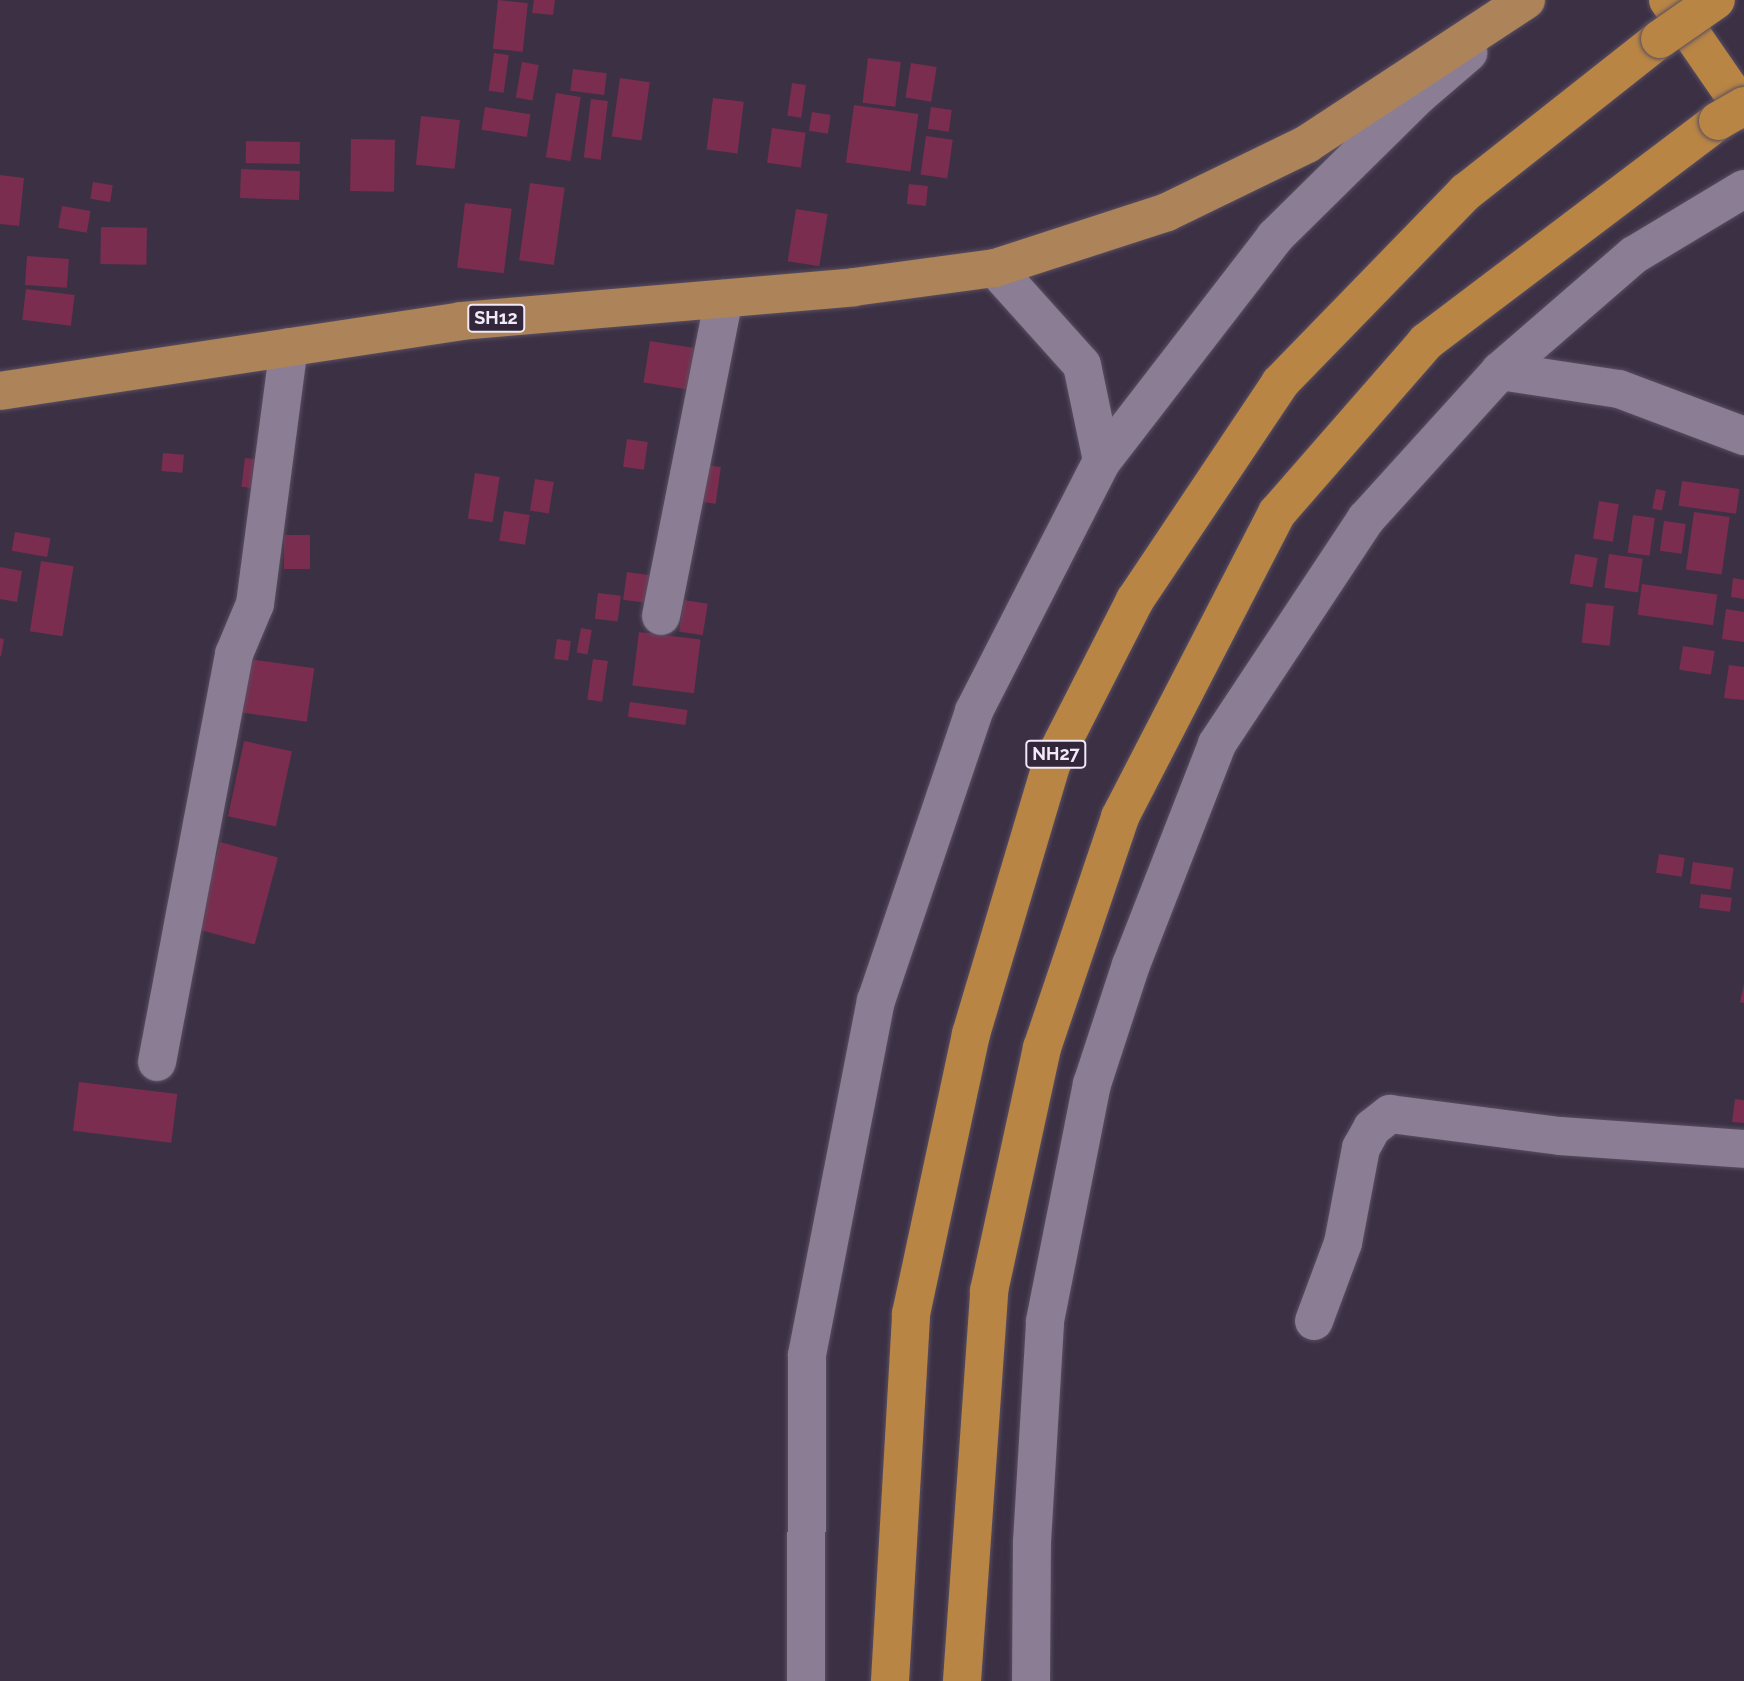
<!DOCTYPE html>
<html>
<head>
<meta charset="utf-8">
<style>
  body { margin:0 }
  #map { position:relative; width:1744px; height:1681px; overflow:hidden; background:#3c3045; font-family:Raleway,sans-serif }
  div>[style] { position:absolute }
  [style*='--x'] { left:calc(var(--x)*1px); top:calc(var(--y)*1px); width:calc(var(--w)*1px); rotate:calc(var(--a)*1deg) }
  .building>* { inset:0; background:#7a2d4f; transform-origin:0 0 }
  .roads { filter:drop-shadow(0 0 2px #594e60) drop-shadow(0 0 2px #594e60) }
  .minor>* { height:38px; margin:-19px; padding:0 19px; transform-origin:19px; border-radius:19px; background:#8a7d94 }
  .tertiary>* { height:38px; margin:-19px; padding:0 19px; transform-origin:19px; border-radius:19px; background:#8a7d94 }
  .primary>* { height:38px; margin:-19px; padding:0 19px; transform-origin:19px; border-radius:19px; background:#ad8359 }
  .trunk>* { height:38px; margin:-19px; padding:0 19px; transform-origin:19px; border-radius:19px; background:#b98545 }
  .bridges { filter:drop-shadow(0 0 2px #594e60) drop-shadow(0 0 2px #594e60) }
  .trunk-bridge>* { height:38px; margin:-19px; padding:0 19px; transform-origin:19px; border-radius:19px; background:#b98545 }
  span { translate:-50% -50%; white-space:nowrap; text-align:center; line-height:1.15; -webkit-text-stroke:5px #32263a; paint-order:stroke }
  .shield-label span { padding:2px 5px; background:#32263a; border:2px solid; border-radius:5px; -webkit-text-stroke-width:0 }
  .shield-label { font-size:18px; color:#f1e9f6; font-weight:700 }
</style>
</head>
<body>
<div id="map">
  <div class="building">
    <div style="left:498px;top:0;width:30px;height:49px;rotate:6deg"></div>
    <div style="clip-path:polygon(534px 0,555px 0,553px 15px,532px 13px)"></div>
    <div style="left:494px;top:53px;width:15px;height:38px;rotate:8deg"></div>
    <div style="left:868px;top:58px;width:33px;height:45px;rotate:7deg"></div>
    <div style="left:522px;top:62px;width:17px;height:36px;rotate:10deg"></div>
    <div style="left:911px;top:63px;width:26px;height:35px;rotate:9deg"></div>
    <div style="left:573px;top:69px;width:34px;height:22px;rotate:7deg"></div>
    <div style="left:620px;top:78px;width:30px;height:59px;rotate:8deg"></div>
    <div style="left:792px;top:83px;width:14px;height:33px;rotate:8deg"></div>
    <div style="left:556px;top:93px;width:25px;height:65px;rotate:9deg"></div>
    <div style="left:713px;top:98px;width:31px;height:52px;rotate:7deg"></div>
    <div style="left:591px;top:99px;width:17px;height:59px;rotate:7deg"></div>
    <div style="left:854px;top:105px;width:65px;height:58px;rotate:8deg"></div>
    <div style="left:485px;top:107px;width:46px;height:23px;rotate:9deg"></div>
    <div style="left:931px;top:107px;width:21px;height:22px;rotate:8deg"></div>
    <div style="left:812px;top:112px;width:19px;height:19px;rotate:9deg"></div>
    <div style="left:421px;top:116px;width:39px;height:49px;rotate:6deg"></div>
    <div style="left:772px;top:128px;width:34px;height:35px;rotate:8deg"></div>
    <div style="left:926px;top:136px;width:27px;height:39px;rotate:8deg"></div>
    <div style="left:351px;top:139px;width:44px;height:52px;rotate:1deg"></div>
    <div style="left:246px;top:141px;width:54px;height:22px;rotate:1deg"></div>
    <div style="left:241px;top:169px;width:59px;height:29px;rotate:2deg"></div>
    <div style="clip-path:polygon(0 175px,24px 178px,19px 226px,0 224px)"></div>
    <div style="left:93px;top:182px;width:20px;height:17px;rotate:9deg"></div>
    <div style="left:530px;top:183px;width:35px;height:78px;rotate:8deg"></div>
    <div style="left:909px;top:184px;width:19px;height:20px;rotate:6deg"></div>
    <div style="left:465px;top:203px;width:47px;height:65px;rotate:7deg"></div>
    <div style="left:62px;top:206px;width:29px;height:22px;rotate:10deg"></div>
    <div style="left:796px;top:209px;width:32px;height:53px;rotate:9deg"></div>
    <div style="left:101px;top:227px;width:46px;height:37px;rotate:1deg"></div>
    <div style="left:27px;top:256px;width:42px;height:29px;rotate:4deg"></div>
    <div style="left:26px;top:289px;width:49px;height:31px;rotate:7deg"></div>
    <div style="left:650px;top:341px;width:47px;height:42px;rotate:9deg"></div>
    <div style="left:627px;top:439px;width:21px;height:28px;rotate:8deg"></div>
    <div style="left:163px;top:453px;width:21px;height:18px;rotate:5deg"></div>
    <div style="left:245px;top:458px;width:24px;height:29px;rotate:7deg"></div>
    <div style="left:699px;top:464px;width:22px;height:37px;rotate:8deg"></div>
    <div style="left:475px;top:473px;width:25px;height:46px;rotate:9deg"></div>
    <div style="left:535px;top:479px;width:19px;height:32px;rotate:9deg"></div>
    <div style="left:1682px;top:481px;width:58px;height:25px;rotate:8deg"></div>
    <div style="left:1656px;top:489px;width:10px;height:20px;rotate:11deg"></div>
    <div style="left:1599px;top:501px;width:20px;height:38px;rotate:9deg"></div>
    <div style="left:504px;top:511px;width:26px;height:30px;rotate:9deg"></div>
    <div style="left:1694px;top:512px;width:36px;height:58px;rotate:8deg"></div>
    <div style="left:1633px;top:515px;width:22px;height:38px;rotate:8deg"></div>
    <div style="left:1664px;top:521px;width:22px;height:30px;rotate:8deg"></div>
    <div style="left:15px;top:532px;width:36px;height:19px;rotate:10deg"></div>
    <div style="left:284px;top:535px;width:26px;height:34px"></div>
    <div style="left:1575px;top:554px;width:23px;height:30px;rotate:10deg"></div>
    <div style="left:1609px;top:554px;width:34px;height:34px;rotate:8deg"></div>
    <div style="left:41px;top:561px;width:33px;height:71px;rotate:9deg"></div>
    <div style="clip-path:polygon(0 567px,22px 571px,17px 602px,0 599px)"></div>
    <div style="left:627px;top:572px;width:29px;height:28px;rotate:8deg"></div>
    <div style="clip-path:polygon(1733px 578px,1744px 580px,1744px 599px,1731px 597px)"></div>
    <div style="left:1642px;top:584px;width:76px;height:31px;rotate:8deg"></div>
    <div style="left:598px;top:593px;width:23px;height:26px;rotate:7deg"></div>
    <div style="left:684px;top:600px;width:24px;height:32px;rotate:9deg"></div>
    <div style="left:1586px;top:603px;width:28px;height:40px;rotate:6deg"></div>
    <div style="clip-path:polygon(1726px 609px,1744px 612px,1744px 642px,1722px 639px)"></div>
    <div style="left:581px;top:628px;width:11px;height:25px;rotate:10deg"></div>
    <div style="left:639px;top:632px;width:62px;height:54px;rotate:7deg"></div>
    <div style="clip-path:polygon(0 638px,4px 639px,1px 656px,0 656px)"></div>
    <div style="left:557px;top:639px;width:14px;height:20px;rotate:8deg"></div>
    <div style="left:1683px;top:646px;width:32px;height:24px;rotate:9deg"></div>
    <div style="left:242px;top:658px;width:73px;height:54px;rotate:8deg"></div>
    <div style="left:593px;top:659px;width:15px;height:41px;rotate:8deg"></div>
    <div style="clip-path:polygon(1729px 665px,1744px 667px,1744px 700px,1724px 698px)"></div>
    <div style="left:630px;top:702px;width:58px;height:15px;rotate:8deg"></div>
    <div style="left:244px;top:741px;width:49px;height:77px;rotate:12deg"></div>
    <div style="left:220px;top:842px;width:60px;height:90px;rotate:15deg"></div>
    <div style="left:1659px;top:854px;width:26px;height:19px;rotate:9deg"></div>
    <div style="left:1693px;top:862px;width:41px;height:22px;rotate:8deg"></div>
    <div style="left:1701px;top:894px;width:31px;height:14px;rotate:7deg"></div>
    <div style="clip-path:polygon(1744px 984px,1744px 1003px,1740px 1002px)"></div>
    <div style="left:79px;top:1082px;width:99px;height:49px;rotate:7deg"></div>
    <div style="clip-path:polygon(1735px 1099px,1744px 1100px,1744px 1123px,1732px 1122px)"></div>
  </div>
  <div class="roads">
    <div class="minor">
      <div style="--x:995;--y:268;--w:130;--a:48.1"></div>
      <div style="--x:1082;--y:365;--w:98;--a:78.2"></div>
      <div style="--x:1500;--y:371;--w:120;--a:8.6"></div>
      <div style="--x:1619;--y:389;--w:134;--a:20.6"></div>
      <div style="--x:661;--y:616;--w:323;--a:-78.8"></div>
      <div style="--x:157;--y:1062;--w:415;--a:-79.3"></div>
      <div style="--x:234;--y:654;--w:54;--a:-67.2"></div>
      <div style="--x:255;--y:604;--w:259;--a:-82.5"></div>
      <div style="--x:1314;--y:1321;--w:83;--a:-69.6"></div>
      <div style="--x:1343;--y:1243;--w:97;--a:-79.3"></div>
      <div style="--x:1361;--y:1148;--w:23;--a:-61"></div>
      <div style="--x:1372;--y:1128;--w:23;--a:-38"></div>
      <div style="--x:1390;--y:1114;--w:171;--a:7.4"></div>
      <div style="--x:1560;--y:1136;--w:184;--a:4"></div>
    </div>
    <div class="tertiary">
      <div style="--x:806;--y:1681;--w:326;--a:-89.8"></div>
      <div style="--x:807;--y:1355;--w:361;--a:-79"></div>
      <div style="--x:876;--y:1001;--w:306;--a:-71.3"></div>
      <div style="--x:974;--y:711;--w:281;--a:-62.9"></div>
      <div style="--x:1102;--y:461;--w:283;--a:-52.3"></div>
      <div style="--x:1275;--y:237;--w:202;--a:-44.6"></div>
      <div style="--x:1419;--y:95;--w:65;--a:-40.6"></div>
      <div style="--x:1031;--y:1681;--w:139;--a:-89.6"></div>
      <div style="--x:1032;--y:1542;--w:221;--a:-86.6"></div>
      <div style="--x:1045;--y:1321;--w:242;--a:-78.8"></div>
      <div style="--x:1092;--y:1084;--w:125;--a:-71.9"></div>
      <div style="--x:1131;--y:965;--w:237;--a:-68.7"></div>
      <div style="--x:1217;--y:744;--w:270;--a:-56.5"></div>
      <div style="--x:1366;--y:519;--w:200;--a:-47.8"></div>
      <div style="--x:1500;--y:371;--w:177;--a:-40.9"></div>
      <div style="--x:1634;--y:255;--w:128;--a:-31"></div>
    </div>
    <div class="primary">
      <div style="--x:0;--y:391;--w:466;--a:-8.6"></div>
      <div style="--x:461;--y:321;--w:394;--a:-4.9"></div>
      <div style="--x:854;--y:287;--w:142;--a:-7.7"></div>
      <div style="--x:995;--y:268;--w:181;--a:-18"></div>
      <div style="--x:1167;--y:212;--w:156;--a:-25.9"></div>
      <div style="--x:1307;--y:144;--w:262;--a:-33.3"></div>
    </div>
    <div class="trunk">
      <div style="--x:1668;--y:0;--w:134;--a:55.4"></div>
      <div style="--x:890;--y:1681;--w:368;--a:-86.7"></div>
      <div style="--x:911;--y:1314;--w:286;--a:-77.9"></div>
      <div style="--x:971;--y:1034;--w:281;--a:-73.4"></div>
      <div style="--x:1051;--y:765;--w:185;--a:-63"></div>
      <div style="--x:1135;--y:600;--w:261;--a:-56.2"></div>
      <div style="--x:1280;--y:383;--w:267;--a:-45.8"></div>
      <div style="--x:1466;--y:192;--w:247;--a:-38.3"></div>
      <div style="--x:962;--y:1681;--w:391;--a:-86"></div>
      <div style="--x:989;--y:1291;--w:249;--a:-77.7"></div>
      <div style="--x:1042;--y:1048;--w:244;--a:-71.3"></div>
      <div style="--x:1120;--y:817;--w:342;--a:-62.7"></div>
      <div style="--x:1277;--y:513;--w:227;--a:-48.9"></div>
      <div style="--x:1426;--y:342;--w:366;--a:-37.1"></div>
    </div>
  </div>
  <div class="bridges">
    <div class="trunk-bridge">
      <div style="--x:1660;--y:39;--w:68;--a:-34.9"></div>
      <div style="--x:1718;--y:121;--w:30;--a:-30"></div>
    </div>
  </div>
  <div class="shield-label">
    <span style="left:496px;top:318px">SH12</span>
    <span style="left:1056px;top:754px">NH27</span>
  </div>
</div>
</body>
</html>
